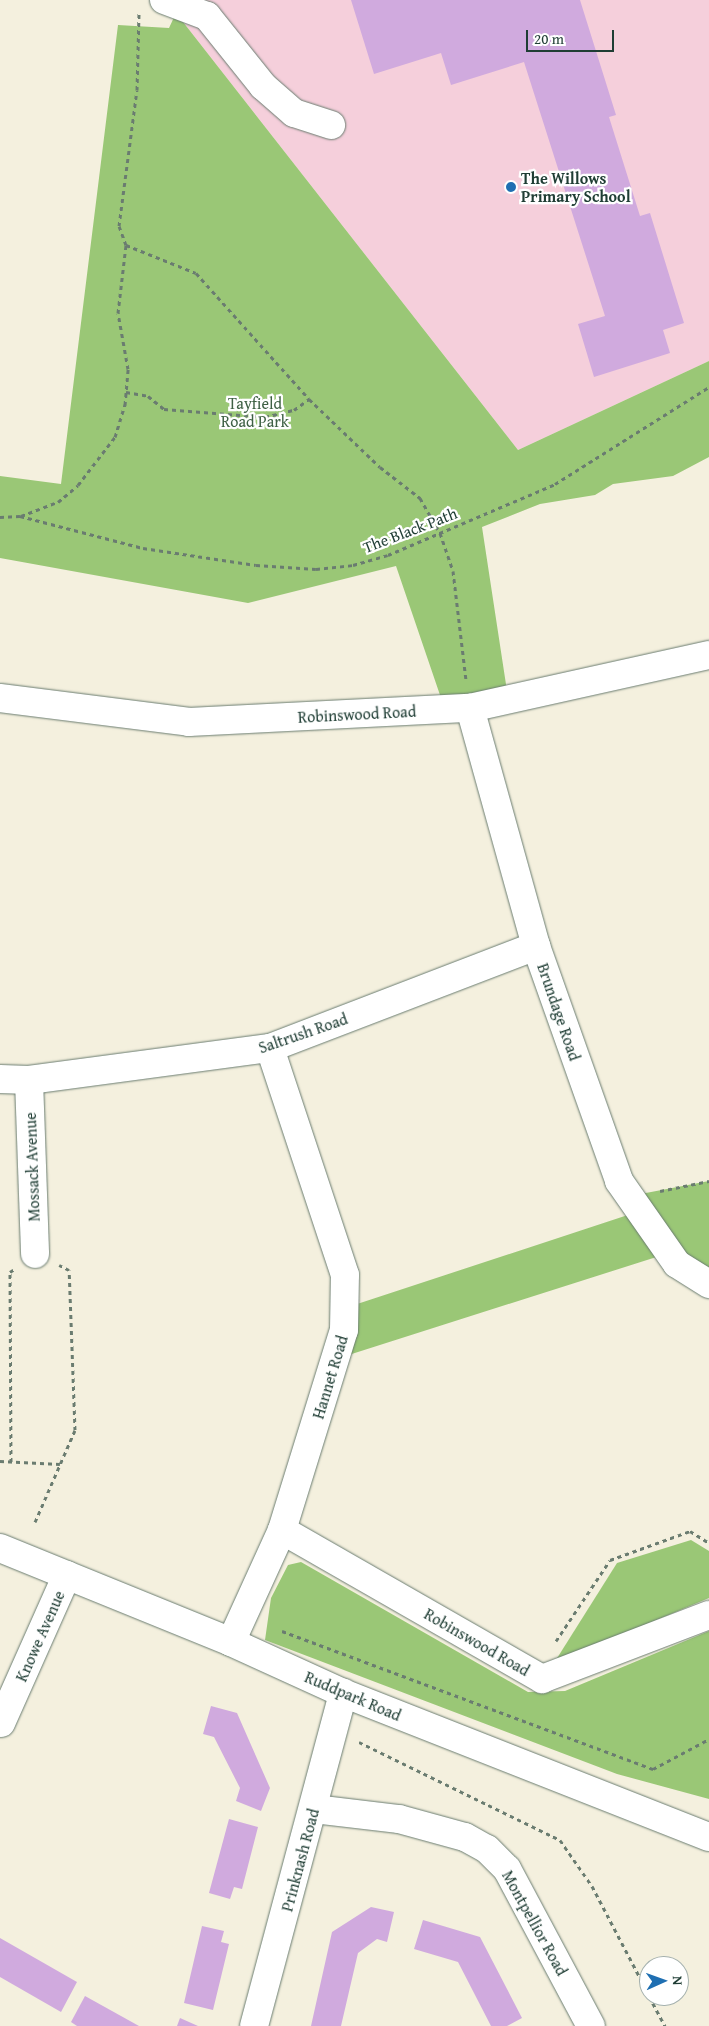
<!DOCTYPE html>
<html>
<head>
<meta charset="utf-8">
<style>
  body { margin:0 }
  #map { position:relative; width:709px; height:2026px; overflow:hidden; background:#f4f0de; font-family:"Gentium Book Plus",serif }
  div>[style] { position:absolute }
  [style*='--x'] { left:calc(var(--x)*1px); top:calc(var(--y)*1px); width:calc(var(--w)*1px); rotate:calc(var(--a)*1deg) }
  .built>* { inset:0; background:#f5cfdb }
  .green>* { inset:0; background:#9ac776 }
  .building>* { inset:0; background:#d0aade }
  .path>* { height:3px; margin-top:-1.5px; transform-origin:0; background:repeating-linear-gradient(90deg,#6a7c70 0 4px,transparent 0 8px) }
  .roads { filter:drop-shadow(0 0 1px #6a7c70) drop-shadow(0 0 1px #6a7c70) }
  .minor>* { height:28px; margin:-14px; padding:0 14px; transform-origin:14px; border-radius:14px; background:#fff }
  .dots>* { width:14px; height:14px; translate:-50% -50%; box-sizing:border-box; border:2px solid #fff; border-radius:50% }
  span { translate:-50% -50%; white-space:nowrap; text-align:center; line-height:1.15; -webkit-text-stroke:4.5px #fff; paint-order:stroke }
  .poi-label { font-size:16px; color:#1f3d34; font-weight:700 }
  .left { translate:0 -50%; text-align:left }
  .park-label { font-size:16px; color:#3e6044 }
  .street-label { font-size:16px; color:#1f3d34 }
  .north { position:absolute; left:639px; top:1956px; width:50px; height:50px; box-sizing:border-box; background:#fff; border:1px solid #a5b1ae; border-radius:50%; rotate:88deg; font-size:14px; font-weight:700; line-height:20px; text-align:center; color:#1f3d34 }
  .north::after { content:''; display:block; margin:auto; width:18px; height:22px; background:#1f6fb2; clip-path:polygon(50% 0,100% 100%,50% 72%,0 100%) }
  .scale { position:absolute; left:526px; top:30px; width:88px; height:22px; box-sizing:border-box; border:2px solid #1f3d34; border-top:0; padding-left:6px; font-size:15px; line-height:18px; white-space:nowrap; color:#1f3d34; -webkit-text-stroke:4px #fff; paint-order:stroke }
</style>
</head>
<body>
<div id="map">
  <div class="built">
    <div style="clip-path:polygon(177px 0,709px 0,709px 361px,518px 450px,176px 13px)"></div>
  </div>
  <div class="green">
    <div style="clip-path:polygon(176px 13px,518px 450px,709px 361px,709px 457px,673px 476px,613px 484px,595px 495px,540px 504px,482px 527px,507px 691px,441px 698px,396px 566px,248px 603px,0 558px,0 476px,61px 484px,118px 25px,169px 28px)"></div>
    <div style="clip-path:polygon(709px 1181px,709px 1284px,669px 1253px,336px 1359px,345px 1308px,640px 1211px,630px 1196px)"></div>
    <div style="clip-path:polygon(691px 1540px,709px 1551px,709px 1598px,554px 1663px,617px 1563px)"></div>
    <div style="clip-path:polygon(301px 1562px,528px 1692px,565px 1691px,709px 1631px,709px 1799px,617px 1774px,265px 1640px,271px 1598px,288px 1565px)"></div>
  </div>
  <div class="building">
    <div style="clip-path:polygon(351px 0,580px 0,616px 115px,609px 117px,640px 216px,650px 213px,684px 323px,663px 330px,670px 353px,594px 377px,578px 324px,605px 316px,524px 62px,451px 85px,441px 53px,374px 74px)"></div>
    <div style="clip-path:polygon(211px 1706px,237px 1713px,270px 1788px,261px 1811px,236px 1801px,240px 1788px,214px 1737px,203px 1734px)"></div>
    <div style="clip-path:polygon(229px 1819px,258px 1827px,242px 1889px,234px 1887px,230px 1899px,209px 1893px)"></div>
    <div style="clip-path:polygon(371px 1907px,394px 1912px,387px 1942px,377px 1939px,358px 1953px,341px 2026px,311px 2026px,332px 1932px)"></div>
    <div style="clip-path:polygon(423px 1920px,480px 1937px,522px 2018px,507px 2026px,491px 2026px,458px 1962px,414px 1949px)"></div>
    <div style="clip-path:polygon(202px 1926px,224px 1931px,221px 1942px,229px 1944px,213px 2010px,184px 2003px)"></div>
    <div style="clip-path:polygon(0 1938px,77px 1982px,61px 2012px,0 1977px)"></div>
    <div style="clip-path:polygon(85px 1996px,139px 2026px,77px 2026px,71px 2022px)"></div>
    <div style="clip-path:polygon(180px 2018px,198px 2026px,177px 2026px)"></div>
  </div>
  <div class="path">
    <div style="--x:126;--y:245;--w:75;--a:21.8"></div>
    <div style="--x:196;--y:273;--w:169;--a:48.1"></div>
    <div style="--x:309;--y:399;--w:98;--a:43.8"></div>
    <div style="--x:380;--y:467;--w:51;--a:37.8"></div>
    <div style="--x:420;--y:498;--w:40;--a:60.3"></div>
    <div style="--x:440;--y:533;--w:40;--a:71.1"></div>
    <div style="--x:453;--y:571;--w:110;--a:83.2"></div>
    <div style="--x:126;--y:392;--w:22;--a:10"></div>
    <div style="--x:148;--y:396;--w:21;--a:39"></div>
    <div style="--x:164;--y:409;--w:101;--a:4.5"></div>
    <div style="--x:265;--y:417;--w:30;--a:-14"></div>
    <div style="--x:294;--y:410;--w:19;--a:-36"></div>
    <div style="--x:21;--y:516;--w:40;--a:-21"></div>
    <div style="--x:58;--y:502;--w:26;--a:-40"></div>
    <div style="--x:78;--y:485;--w:61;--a:-52.4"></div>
    <div style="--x:115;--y:437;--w:34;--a:-73"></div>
    <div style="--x:125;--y:405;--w:36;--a:-85"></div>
    <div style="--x:128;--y:369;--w:57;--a:-100.1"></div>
    <div style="--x:118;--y:313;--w:68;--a:-83.3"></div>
    <div style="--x:126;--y:245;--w:20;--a:-110"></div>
    <div style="--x:119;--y:226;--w:137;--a:-82.5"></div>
    <div style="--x:137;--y:90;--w:77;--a:-88.5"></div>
    <div style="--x:0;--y:517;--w:20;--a:-3"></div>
    <div style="--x:20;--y:516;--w:127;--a:14.6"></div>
    <div style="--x:143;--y:548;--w:114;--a:8.6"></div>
    <div style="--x:256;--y:565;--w:60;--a:3.8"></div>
    <div style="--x:316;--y:569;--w:37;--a:-6"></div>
    <div style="--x:353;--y:565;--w:36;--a:-16"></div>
    <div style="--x:388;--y:555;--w:181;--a:-23"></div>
    <div style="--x:555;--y:484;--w:182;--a:-32.2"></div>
    <div style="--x:660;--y:1191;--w:50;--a:-11.5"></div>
    <div style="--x:0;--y:1461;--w:60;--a:2.9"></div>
    <div style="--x:11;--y:1462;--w:190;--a:-90.3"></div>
    <div style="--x:10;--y:1272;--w:4;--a:-34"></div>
    <div style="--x:35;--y:1522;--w:100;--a:-66.5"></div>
    <div style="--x:75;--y:1430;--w:160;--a:-92.1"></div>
    <div style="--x:69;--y:1270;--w:11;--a:-153"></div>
    <div style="--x:282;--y:1631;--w:396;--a:20.4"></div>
    <div style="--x:653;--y:1769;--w:64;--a:-28.2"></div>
    <div style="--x:556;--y:1641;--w:97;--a:-56.3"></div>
    <div style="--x:610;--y:1560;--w:85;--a:-19.9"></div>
    <div style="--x:690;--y:1531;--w:22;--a:32"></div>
    <div style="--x:359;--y:1742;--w:224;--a:26"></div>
    <div style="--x:560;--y:1840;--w:56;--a:55.2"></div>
    <div style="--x:592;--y:1886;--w:123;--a:62.4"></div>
    <div style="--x:649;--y:1996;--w:34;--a:62"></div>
  </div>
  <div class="roads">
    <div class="minor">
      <div style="--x:164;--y:0;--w:46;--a:20.4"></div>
      <div style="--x:207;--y:16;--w:90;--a:51.3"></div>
      <div style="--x:263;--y:86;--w:41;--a:41.1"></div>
      <div style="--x:294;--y:113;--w:39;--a:18"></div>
      <div style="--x:0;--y:698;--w:191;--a:7.2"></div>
      <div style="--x:189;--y:722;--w:281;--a:-2.9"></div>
      <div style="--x:470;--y:708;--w:245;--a:-12.5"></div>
      <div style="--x:470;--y:708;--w:247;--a:74.5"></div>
      <div style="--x:536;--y:946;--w:249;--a:70.5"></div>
      <div style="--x:619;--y:1181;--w:101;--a:55.1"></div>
      <div style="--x:677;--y:1264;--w:38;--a:32"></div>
      <div style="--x:0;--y:1079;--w:29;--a:2"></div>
      <div style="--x:29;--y:1080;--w:243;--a:-7.6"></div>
      <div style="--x:270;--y:1048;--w:285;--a:-21"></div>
      <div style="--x:29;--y:1080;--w:174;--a:88"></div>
      <div style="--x:282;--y:1530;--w:300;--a:29.8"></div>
      <div style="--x:542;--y:1679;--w:179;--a:-21"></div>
      <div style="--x:0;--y:1548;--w:249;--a:22.1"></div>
      <div style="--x:231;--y:1642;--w:123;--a:24.5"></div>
      <div style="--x:343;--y:1693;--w:393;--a:21.5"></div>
      <div style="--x:231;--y:1642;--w:123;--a:-65.5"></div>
      <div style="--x:282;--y:1530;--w:209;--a:-72.8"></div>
      <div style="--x:344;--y:1330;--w:55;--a:-89"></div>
      <div style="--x:345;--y:1275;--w:239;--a:-108.3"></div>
      <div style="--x:1;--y:1723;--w:162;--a:-66"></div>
      <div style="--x:314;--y:1809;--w:86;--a:6.7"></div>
      <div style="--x:399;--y:1819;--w:68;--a:15.3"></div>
      <div style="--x:465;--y:1837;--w:25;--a:29"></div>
      <div style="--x:487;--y:1849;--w:28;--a:45"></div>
      <div style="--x:507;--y:1869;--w:178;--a:61.9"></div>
      <div style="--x:254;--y:2026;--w:345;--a:-75"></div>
    </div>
  </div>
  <div class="dots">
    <div style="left:511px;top:187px;background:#1f6fb2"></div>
  </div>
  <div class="poi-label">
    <span class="left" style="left:521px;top:187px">The Willows<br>Primary School</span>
  </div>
  <div class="park-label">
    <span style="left:255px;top:412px">Tayfield<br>Road Park</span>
  </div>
  <div class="street-label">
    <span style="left:410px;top:530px;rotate:-21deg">The Black Path</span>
    <span style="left:357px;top:714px;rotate:-3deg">Robinswood Road</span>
    <span style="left:559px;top:1012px;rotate:71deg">Brundage Road</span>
    <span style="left:303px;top:1033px;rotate:-19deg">Saltrush Road</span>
    <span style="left:32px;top:1167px;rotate:-92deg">Mossack Avenue</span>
    <span style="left:330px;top:1377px;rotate:-73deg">Hannet Road</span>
    <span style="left:40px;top:1636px;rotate:-66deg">Knowe Avenue</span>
    <span style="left:477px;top:1642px;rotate:30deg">Robinswood Road</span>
    <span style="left:353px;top:1696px;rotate:23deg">Ruddpark Road</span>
    <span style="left:300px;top:1860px;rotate:-75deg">Prinknash Road</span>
    <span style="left:535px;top:1923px;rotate:61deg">Montpellior Road</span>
  </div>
  <div class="north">N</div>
  <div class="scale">20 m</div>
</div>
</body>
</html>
